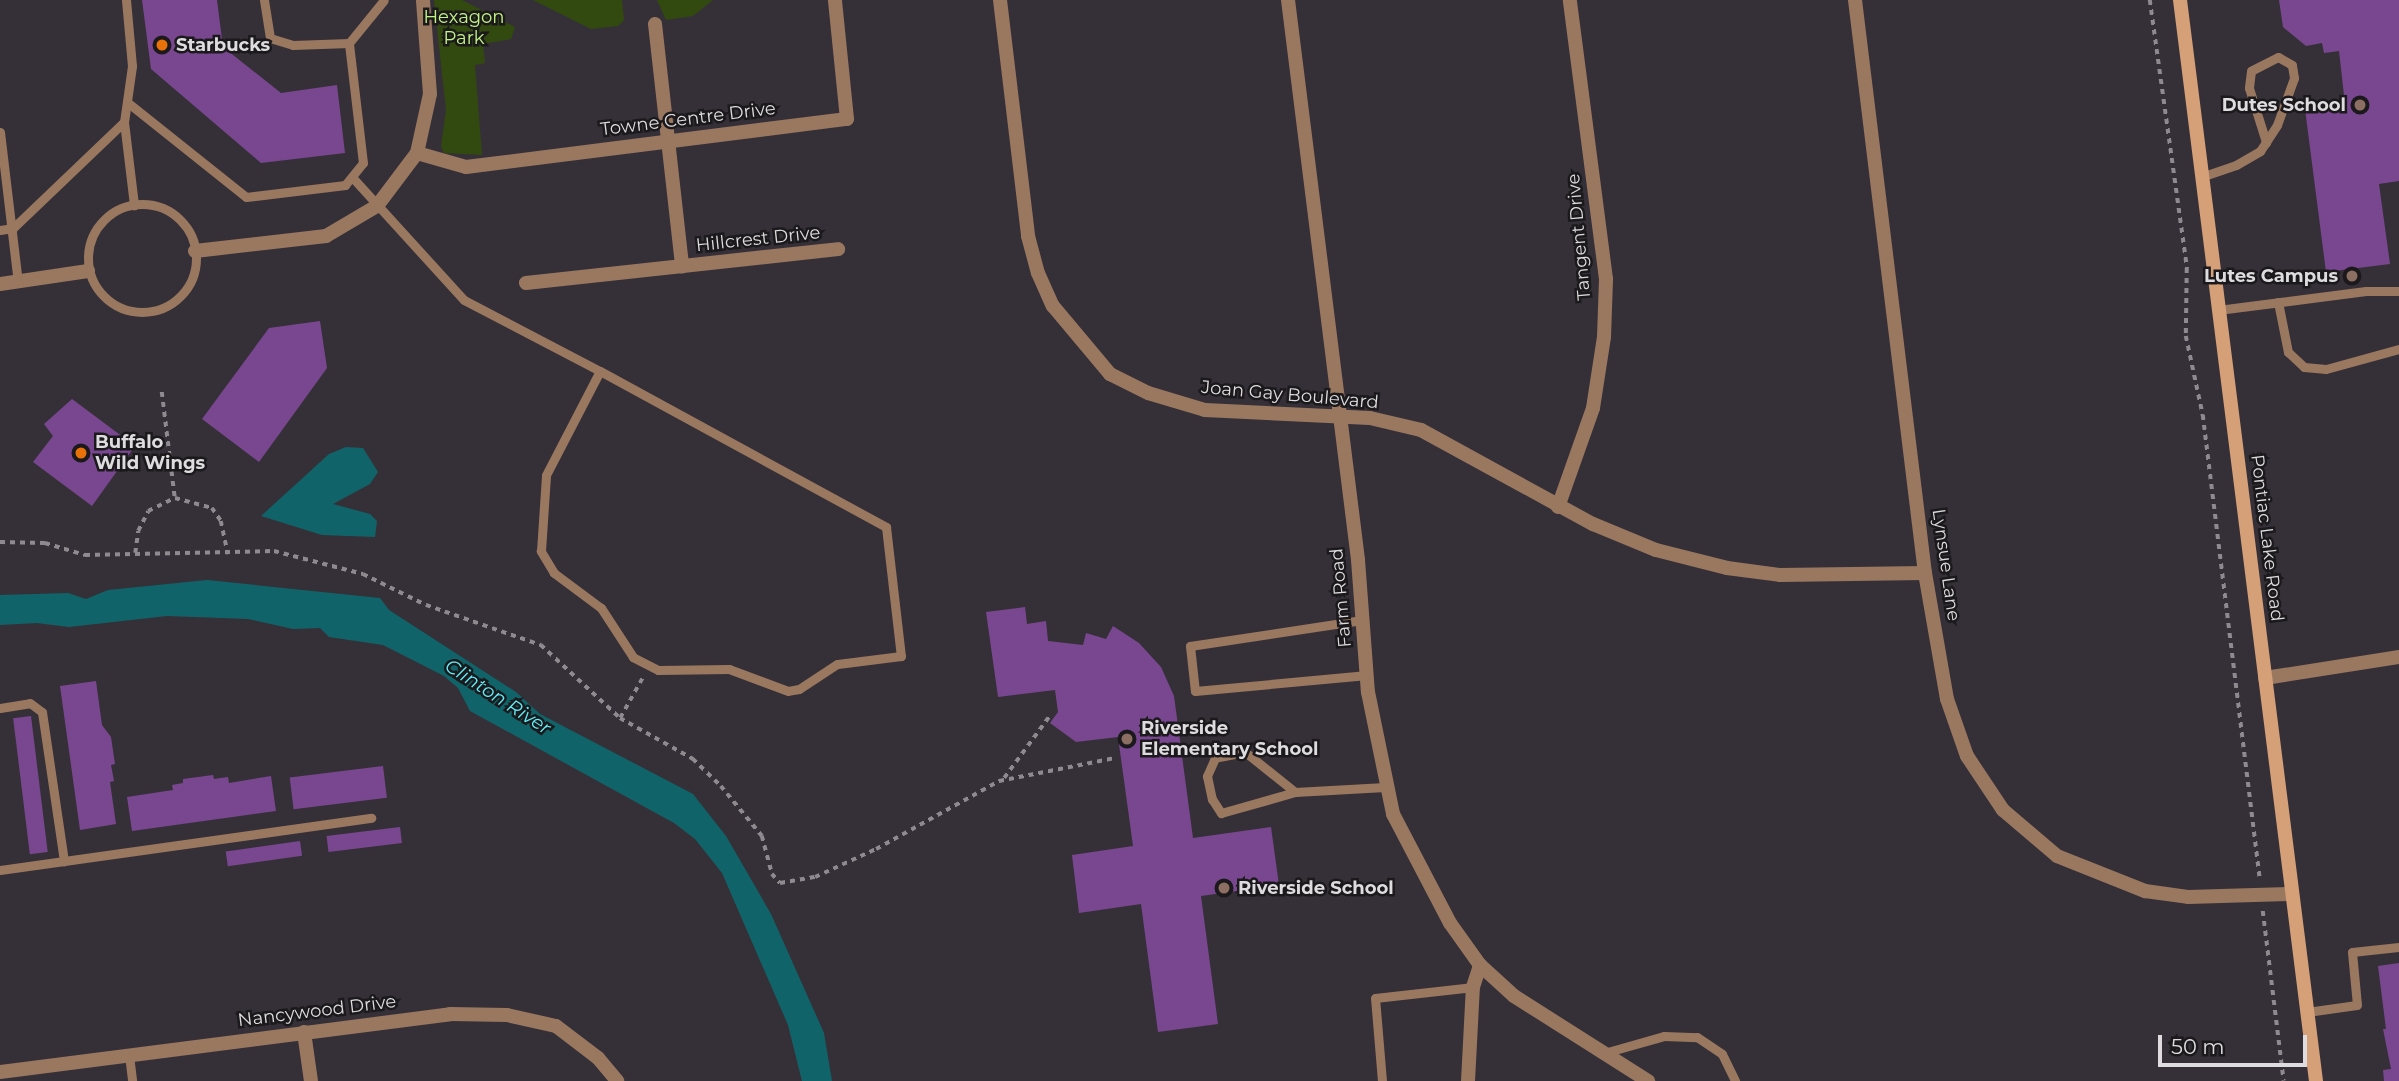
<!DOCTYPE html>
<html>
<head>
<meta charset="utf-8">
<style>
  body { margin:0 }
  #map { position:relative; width:2399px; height:1081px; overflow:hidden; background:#353037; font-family:Montserrat,sans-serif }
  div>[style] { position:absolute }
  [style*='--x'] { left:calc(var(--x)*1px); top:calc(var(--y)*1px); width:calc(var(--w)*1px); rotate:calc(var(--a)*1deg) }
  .green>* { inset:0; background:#324a0f }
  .water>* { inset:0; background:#106469 }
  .building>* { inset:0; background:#78478f; transform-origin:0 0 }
  .path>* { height:3.5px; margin-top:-1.75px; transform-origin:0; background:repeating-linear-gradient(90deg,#8e8a8f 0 5px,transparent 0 10px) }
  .lane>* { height:9px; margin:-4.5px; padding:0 4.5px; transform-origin:4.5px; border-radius:4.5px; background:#9a7860 }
  .lane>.ring { margin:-4.5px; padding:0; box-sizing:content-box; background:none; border:9px solid #9a7860; border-radius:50% }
  .street>* { height:14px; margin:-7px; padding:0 7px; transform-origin:7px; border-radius:7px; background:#9a7860 }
  .secondary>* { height:14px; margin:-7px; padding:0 7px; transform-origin:7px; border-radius:7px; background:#d5a078 }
  .dots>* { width:19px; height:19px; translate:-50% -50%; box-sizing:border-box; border:4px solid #1b191c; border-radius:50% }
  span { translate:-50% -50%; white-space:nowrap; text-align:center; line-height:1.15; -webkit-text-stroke:5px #1b191c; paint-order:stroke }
  .park-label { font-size:18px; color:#c1f483 }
  .poi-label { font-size:18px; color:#dfdce0; font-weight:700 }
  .left { translate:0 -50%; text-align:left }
  .right { translate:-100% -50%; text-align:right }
  .street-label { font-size:18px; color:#dfdce0 }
  .water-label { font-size:19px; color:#5feef8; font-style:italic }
  .scale { position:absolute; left:2158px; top:1035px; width:149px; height:32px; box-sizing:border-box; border:4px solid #dfdce0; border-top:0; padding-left:9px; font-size:21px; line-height:24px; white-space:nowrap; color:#dfdce0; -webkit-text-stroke:5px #1b191c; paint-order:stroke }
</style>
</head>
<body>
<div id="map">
  <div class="green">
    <div style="clip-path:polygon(434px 0,462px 0,515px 27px,511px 39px,483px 44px,485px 63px,475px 65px,482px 155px,444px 153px,441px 146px,446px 110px)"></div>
    <div style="clip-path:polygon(533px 0,622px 0,624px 20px,618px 26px,591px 29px)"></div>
    <div style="clip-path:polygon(657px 0,713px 0,693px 16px,666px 20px)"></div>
  </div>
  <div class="water">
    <div style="clip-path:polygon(346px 447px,363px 448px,378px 472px,370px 484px,333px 504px,370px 514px,377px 521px,375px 537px,322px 535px,261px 516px,329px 454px)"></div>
    <div style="clip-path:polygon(207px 580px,380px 598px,389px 610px,516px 692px,540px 714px,693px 794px,726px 836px,771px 914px,824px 1033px,832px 1081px,802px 1081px,788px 1025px,722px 873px,695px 839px,674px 823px,470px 711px,458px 688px,444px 676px,383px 645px,329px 637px,320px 628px,293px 629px,248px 619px,167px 616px,69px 627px,37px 623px,0 625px,0 595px,68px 593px,86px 599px,108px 590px)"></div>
  </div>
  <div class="building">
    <div style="clip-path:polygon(142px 0,217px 0,223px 47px,281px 93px,337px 85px,345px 153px,261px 163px,151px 69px)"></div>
    <div style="clip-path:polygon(2279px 0,2399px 0,2399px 181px,2379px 184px,2390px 264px,2326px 272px,2305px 109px,2345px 104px,2339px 51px,2324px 53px,2322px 43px,2306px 46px,2283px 27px)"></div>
    <div style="clip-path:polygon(320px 321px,327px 368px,259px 462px,202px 419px,269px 328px)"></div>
    <div style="clip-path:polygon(72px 399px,135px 446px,92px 506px,33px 462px,53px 436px,44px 424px)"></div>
    <div style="clip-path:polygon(1025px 607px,1027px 624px,1046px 621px,1048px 641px,1083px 645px,1086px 633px,1106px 639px,1113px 626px,1139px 643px,1161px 667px,1174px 696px,1193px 838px,1271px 827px,1279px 885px,1201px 896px,1218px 1024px,1158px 1032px,1141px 904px,1079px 913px,1072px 855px,1133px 846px,1118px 737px,1076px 742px,1050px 723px,1058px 712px,1055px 690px,998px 697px,986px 612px)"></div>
    <div style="clip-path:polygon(96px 681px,102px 725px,111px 737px,115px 764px,111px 765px,114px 781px,110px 782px,116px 824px,80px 830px,60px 686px)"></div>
    <div style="left:31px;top:716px;width:137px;height:18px;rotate:83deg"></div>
    <div style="left:383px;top:766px;width:32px;height:94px;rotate:83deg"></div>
    <div style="clip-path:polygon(213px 775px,214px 779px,228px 777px,229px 783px,271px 776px,276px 811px,132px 831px,127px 797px,173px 790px,172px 785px,183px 783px,183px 779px)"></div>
    <div style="left:400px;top:827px;width:16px;height:74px;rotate:83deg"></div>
    <div style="left:300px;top:841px;width:15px;height:75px;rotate:82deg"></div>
    <div style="clip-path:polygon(2399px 963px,2399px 1081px,2384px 1081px,2383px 1070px,2391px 1069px,2383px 1029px,2386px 1029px,2378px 966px)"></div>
  </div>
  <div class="path">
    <div style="--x:2150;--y:0;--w:271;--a:82.1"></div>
    <div style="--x:2187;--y:268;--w:68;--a:90.8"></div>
    <div style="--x:2186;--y:336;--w:81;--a:77.9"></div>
    <div style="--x:2203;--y:415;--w:467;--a:83"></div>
    <div style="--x:162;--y:392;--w:107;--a:83"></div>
    <div style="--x:0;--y:542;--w:45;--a:1.3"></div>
    <div style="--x:45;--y:543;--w:42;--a:16.7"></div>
    <div style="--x:85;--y:555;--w:189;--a:-1.2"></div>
    <div style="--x:274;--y:551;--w:92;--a:14.5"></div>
    <div style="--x:363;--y:574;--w:70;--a:26.2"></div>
    <div style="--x:426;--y:605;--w:122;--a:19.2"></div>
    <div style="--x:541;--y:645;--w:108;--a:42.7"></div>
    <div style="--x:620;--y:718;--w:84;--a:29.3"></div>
    <div style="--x:693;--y:759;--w:39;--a:44"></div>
    <div style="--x:721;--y:786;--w:65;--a:50.6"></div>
    <div style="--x:762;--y:836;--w:39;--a:75"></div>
    <div style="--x:772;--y:874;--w:12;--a:48"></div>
    <div style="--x:780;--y:883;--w:36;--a:-10"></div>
    <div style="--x:815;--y:877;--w:67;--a:-24.7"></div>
    <div style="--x:876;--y:849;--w:141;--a:-28.9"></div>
    <div style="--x:999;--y:781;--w:118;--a:-11.2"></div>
    <div style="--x:135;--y:553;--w:22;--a:-82"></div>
    <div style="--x:138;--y:531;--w:22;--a:-63"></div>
    <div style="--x:148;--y:511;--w:30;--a:-26"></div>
    <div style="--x:175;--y:498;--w:38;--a:15"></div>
    <div style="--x:212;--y:508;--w:16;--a:55"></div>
    <div style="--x:221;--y:521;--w:34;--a:78"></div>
    <div style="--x:620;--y:718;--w:47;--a:-60.7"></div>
    <div style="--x:1004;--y:778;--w:79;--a:-53.7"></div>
    <div style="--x:2263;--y:911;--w:171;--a:83"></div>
  </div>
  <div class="lane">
    <div style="--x:126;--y:0;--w:66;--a:84.8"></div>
    <div style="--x:132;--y:66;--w:57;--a:98.1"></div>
    <div style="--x:124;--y:122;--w:84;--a:83.1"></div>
    <div style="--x:264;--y:0;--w:38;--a:81"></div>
    <div style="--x:270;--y:38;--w:24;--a:17"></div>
    <div style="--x:293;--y:45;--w:56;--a:-2"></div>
    <div style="--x:127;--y:102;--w:152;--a:38.6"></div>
    <div style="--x:246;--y:197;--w:100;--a:-6.9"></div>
    <div style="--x:345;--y:185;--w:28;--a:-51"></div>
    <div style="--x:363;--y:163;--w:121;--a:-96.7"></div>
    <div style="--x:349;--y:43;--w:55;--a:-50.9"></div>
    <div style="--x:0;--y:132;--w:151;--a:83.2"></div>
    <div style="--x:352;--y:177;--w:166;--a:47.7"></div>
    <div style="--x:464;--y:300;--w:153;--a:27.6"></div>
    <div style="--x:600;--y:371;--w:326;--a:28.6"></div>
    <div style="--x:886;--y:527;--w:130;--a:83.4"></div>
    <div style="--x:901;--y:656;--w:64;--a:172.9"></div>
    <div style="--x:837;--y:664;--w:45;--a:146.7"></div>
    <div style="--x:799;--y:689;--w:11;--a:170"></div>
    <div style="--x:788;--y:691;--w:63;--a:-159.6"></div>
    <div style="--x:729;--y:669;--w:71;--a:179.2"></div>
    <div style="--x:658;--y:670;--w:28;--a:-153"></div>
    <div style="--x:633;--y:657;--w:59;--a:-123.1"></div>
    <div style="--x:601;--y:608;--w:59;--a:-143.3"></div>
    <div style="--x:554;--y:573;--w:26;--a:-121"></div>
    <div style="--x:541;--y:551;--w:76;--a:-86.2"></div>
    <div style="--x:546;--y:475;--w:117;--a:-62.6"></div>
    <div style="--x:2201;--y:177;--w:37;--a:-19"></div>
    <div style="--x:2236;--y:165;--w:28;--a:-30"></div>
    <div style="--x:2260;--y:151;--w:11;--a:-56"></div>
    <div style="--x:2266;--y:142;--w:20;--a:-57"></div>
    <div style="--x:2277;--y:125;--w:50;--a:-70.1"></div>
    <div style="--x:2294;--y:78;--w:13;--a:-99"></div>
    <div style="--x:2292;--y:65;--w:16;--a:-150"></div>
    <div style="--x:2278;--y:57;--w:30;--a:153"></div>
    <div style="--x:2251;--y:71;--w:17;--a:97"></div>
    <div style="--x:2249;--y:88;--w:57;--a:72.5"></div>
    <div class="ring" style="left:88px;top:204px;width:99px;height:99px"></div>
    <div style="--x:0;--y:230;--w:13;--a:-9"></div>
    <div style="--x:13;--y:228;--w:153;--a:-43.7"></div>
    <div style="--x:2278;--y:302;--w:51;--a:78.7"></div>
    <div style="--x:2288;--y:352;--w:22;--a:43"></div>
    <div style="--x:2304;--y:367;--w:22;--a:5"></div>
    <div style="--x:2326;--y:369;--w:76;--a:-15.3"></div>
    <div style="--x:2218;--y:310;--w:149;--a:-7.3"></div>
    <div style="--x:2366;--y:291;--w:33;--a:0"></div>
    <div style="--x:1362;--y:620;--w:174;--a:171.4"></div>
    <div style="--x:1190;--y:646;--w:45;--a:83.7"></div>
    <div style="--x:1195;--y:691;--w:173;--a:-5.3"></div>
    <div style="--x:0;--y:708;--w:30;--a:-9"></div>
    <div style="--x:30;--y:703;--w:15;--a:37"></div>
    <div style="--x:42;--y:712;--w:151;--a:81.6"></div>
    <div style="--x:1295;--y:792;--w:64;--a:-141.3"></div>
    <div style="--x:1245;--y:752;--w:31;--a:169"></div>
    <div style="--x:1215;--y:758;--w:20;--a:114"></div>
    <div style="--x:1207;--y:776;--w:24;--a:78"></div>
    <div style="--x:1212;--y:799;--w:17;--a:57"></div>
    <div style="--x:1221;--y:813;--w:77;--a:-15.8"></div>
    <div style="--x:1295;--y:792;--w:90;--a:-3.2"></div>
    <div style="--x:0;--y:870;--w:375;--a:-8"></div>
    <div style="--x:2307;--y:1012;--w:50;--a:-8"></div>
    <div style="--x:2357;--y:1005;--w:53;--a:-95.4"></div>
    <div style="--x:2352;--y:952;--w:47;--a:-6.1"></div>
    <div style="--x:1604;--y:1053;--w:62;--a:-15.8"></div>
    <div style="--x:1664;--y:1036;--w:33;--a:2"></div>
    <div style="--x:1697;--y:1037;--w:30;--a:34"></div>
    <div style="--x:1722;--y:1054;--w:30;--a:64"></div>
    <div style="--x:129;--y:1055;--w:26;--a:83"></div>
    <div style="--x:1382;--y:1081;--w:83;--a:-94.8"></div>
    <div style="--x:1375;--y:998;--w:99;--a:-6.4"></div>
  </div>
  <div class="street">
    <div style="--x:1000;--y:0;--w:238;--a:83.2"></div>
    <div style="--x:1028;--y:236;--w:38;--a:75"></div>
    <div style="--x:1038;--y:273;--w:36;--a:66"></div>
    <div style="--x:1053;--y:306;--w:89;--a:50"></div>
    <div style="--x:1110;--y:374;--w:42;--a:26.6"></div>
    <div style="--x:1148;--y:393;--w:59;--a:16.6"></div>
    <div style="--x:1205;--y:410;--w:165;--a:2.8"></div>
    <div style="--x:1370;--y:418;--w:52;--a:13.2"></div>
    <div style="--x:1421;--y:430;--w:196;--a:28.7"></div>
    <div style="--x:1593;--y:524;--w:68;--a:22.4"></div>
    <div style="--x:1656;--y:550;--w:73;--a:14.2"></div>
    <div style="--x:1727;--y:568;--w:53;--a:7.5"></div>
    <div style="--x:1780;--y:575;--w:145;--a:-0.8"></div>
    <div style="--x:1288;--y:0;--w:564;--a:82.87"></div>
    <div style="--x:1358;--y:560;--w:132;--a:85.7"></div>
    <div style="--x:1368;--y:692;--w:125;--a:78.4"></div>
    <div style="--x:1393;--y:814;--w:123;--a:62.4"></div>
    <div style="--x:1450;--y:923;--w:52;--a:54.5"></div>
    <div style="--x:1480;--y:965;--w:46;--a:42.4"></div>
    <div style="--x:1514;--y:996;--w:159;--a:32.4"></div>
    <div style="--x:1855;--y:0;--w:577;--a:83.04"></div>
    <div style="--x:1925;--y:573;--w:128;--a:80.1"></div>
    <div style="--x:1947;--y:699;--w:60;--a:70.7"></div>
    <div style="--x:1967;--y:756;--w:65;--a:56.3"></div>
    <div style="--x:2003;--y:810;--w:71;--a:40.4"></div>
    <div style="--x:2057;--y:856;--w:95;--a:21.7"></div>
    <div style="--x:2145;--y:891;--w:43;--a:7.9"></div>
    <div style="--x:2188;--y:897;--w:104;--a:-1.7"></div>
    <div style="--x:655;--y:24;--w:244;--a:83.6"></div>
    <div style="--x:417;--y:153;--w:51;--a:15.9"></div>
    <div style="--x:466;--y:167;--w:384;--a:-7.2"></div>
    <div style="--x:847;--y:119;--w:120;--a:-95.8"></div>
    <div style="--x:195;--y:251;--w:132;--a:-6.5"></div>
    <div style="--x:326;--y:236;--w:59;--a:-30.5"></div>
    <div style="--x:377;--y:206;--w:66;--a:-53"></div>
    <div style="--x:417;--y:153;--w:60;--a:-77.6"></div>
    <div style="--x:430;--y:94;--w:94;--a:-94.3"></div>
    <div style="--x:526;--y:283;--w:314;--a:-6.2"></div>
    <div style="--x:0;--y:284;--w:89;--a:-8.4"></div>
    <div style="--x:1558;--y:507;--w:105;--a:-70.5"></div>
    <div style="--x:1593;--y:408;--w:72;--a:-81.2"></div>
    <div style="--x:1604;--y:337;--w:58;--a:-88"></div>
    <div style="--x:1606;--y:279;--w:281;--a:-97.4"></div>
    <div style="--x:2265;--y:678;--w:136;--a:-8.9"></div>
    <div style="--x:304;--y:1032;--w:49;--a:81.9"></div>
    <div style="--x:0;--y:1072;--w:454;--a:-7.3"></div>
    <div style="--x:450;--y:1014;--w:57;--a:1"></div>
    <div style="--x:507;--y:1015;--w:50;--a:12.7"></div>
    <div style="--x:556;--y:1026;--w:53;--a:37.3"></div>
    <div style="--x:598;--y:1058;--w:30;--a:50"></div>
    <div style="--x:1468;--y:1081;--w:94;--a:-87"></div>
    <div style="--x:1473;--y:987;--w:23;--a:-72"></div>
  </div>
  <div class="secondary">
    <div style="--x:2180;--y:0;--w:1090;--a:82.83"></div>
  </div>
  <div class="dots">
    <div style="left:162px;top:45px;background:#e8710a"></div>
    <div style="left:2360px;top:105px;background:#8d6e63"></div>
    <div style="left:2352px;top:276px;background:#8d6e63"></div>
    <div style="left:81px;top:453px;background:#e8710a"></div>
    <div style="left:1127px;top:739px;background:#8d6e63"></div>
    <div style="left:1224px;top:888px;background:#8d6e63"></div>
  </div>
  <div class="park-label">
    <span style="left:464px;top:28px">Hexagon<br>Park</span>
  </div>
  <div class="poi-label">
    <span class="left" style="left:176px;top:45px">Starbucks</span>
    <span class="right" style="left:2346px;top:105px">Dutes School</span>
    <span class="right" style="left:2338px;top:276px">Lutes Campus</span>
    <span class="left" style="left:95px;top:453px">Buffalo<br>Wild Wings</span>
    <span class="left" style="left:1141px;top:739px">Riverside<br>Elementary School</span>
    <span class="left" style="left:1238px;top:888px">Riverside School</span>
  </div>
  <div class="street-label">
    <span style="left:688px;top:119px;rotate:-7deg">Towne Centre Drive</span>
    <span style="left:1579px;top:237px;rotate:-95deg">Tangent Drive</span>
    <span style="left:758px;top:239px;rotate:-6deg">Hillcrest Drive</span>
    <span style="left:1290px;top:395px;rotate:5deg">Joan Gay Boulevard</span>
    <span style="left:2267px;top:538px;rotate:83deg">Pontiac Lake Road</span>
    <span style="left:1946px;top:565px;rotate:82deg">Lynsue Lane</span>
    <span style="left:1341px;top:598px;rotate:-95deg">Farm Road</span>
    <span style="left:317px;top:1011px;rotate:-7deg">Nancywood Drive</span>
  </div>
  <div class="water-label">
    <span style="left:498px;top:697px;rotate:33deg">Clinton River</span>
  </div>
  <div class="scale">50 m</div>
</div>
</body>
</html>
